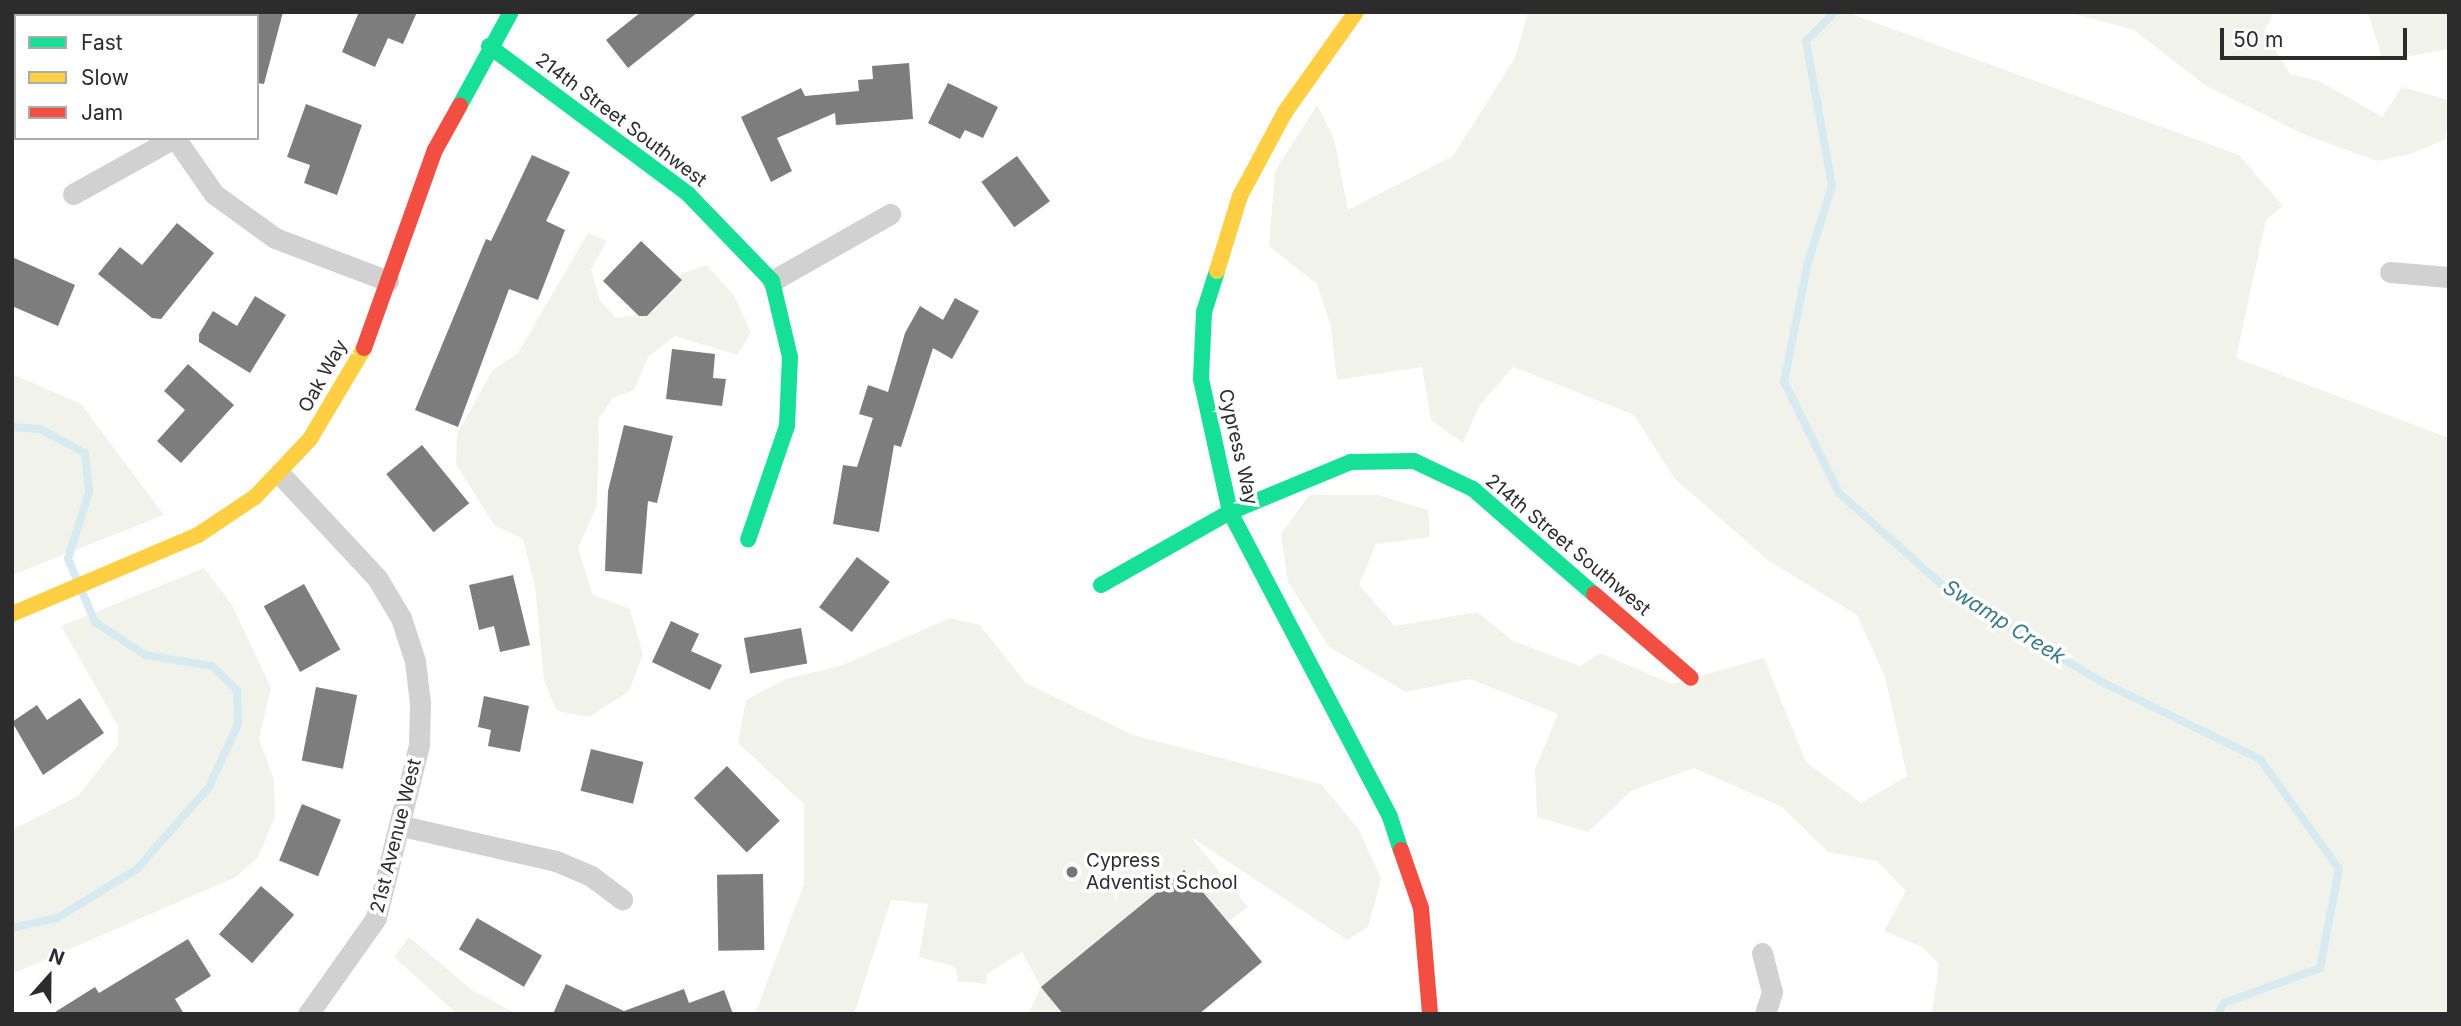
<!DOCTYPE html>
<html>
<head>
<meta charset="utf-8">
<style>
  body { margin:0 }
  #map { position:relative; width:2461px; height:1026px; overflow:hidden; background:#fff; font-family:Inter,sans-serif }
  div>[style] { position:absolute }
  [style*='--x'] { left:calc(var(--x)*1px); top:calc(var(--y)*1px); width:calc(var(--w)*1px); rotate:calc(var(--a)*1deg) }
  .green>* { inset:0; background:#f1f3eb }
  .stream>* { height:8px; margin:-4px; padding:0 4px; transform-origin:4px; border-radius:4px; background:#d7eaf0 }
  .building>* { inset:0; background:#7d7d7d; transform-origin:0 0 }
  .street>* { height:21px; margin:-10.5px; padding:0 10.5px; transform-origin:10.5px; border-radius:10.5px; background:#d1d1d1 }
  .fast>* { height:16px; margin:-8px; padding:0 8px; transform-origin:8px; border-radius:8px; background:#16e098 }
  .slow>* { height:16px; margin:-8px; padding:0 8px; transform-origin:8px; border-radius:8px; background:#ffcf43 }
  .jam>* { height:16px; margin:-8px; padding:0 8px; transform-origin:8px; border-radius:8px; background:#f24e42 }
  .dots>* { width:19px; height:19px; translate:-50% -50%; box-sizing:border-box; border:4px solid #fff; border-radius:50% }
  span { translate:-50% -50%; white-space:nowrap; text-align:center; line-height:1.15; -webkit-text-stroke:7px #fff; paint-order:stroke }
  .street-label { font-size:19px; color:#2c2c2c }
  .poi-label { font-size:19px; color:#2c2c2c }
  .left { translate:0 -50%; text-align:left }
  .water-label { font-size:21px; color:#3d798c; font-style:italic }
  .frame { position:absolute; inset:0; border:14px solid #2c2c2c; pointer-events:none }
  .legend { position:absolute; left:14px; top:14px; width:245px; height:126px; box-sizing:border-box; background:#fff; border:2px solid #ababab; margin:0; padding:9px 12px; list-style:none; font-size:21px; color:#2c2c2c }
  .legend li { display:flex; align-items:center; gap:14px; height:35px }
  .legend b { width:35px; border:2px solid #ababab }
  .north { position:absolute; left:14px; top:942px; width:70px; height:70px; -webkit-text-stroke:5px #fff; paint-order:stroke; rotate:21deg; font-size:19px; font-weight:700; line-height:28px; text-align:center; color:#2c2c2c }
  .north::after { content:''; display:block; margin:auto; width:24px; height:32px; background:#2c2c2c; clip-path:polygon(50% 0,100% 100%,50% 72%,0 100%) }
  .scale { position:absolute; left:2220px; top:28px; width:187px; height:32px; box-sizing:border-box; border:4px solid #2c2c2c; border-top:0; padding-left:9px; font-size:21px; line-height:24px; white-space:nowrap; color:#2c2c2c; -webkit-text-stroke:5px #fff; paint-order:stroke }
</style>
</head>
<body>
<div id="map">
  <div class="green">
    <div style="clip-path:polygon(1528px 12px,1846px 12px,2239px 155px,2283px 206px,2266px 220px,2236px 358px,2449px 438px,2449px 1014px,1932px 1014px,1939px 964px,1922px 947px,1884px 931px,1906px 891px,1877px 861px,1828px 852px,1782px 807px,1694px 768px,1631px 791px,1588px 832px,1537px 817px,1535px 769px,1558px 714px,1470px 679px,1406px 692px,1329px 647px,1288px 582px,1281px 534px,1309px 495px,1378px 495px,1428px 510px,1430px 537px,1376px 544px,1359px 585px,1395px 626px,1477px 612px,1513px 641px,1580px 666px,1600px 653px,1672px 684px,1764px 658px,1806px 762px,1861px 803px,1907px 776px,1885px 677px,1857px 615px,1769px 561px,1675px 479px,1634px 415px,1513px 367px,1479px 406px,1463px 443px,1431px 420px,1422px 367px,1337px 380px,1331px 327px,1317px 284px,1269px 246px,1275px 171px,1317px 105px,1334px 138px,1348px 210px,1453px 156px,1515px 58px)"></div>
    <div style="clip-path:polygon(2067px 12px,2274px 12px,2264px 32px,2290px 74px,2319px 81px,2382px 117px,2402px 87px,2449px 100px,2446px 139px,2411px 154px,2377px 161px,2303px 134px,2206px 86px,2134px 30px)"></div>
    <div style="clip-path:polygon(2361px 12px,2449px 12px,2449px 49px,2383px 61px,2369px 16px)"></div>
    <div style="clip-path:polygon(588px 233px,607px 241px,591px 269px,600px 301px,616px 318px,653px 313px,682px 273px,707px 265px,735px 297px,751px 333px,737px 355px,675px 336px,648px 357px,634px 390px,613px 398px,599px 418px,597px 505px,578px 548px,593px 595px,630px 609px,643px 654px,629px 691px,589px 717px,557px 711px,544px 681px,535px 587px,523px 539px,494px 525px,456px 464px,457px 434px,493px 370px,518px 353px)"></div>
    <div style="clip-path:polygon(12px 374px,81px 404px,164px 515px,12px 575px)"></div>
    <div style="clip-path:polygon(204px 568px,232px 605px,271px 688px,259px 739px,274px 779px,275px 817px,258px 857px,236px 877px,12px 974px,12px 830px,78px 796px,118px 745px,118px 726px,61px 626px)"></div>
    <div style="clip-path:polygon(950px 618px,980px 625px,1026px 683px,1133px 735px,1321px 784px,1359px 830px,1381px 879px,1368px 927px,1347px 940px,1191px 837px,1248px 907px,1228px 922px,1183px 870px,1124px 919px,1125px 964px,1101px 938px,1042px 987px,1063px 1014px,1028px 1014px,1041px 987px,1022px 952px,987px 974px,986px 984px,958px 981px,955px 967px,919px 957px,928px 904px,891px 900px,854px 1014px,755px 1014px,804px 884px,804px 804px,738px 743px,746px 700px,786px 679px,843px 665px)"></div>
    <div style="clip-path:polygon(409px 937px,473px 991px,518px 1014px,457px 1014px,394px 957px)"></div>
  </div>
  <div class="stream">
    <div style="--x:1835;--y:12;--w:41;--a:135"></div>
    <div style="--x:1806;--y:41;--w:147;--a:79.8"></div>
    <div style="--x:1832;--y:186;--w:80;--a:107.5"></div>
    <div style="--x:1808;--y:262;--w:122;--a:101.3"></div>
    <div style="--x:1784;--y:382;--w:124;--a:63.6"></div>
    <div style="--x:1839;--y:493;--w:146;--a:41.7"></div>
    <div style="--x:1948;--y:590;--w:177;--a:30.9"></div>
    <div style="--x:2100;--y:681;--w:178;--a:26"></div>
    <div style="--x:2260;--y:759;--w:135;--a:54.3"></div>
    <div style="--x:2339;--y:869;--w:101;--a:100.9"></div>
    <div style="--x:2320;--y:968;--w:102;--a:160"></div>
    <div style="--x:2224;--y:1003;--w:13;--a:119"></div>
    <div style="--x:12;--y:427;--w:28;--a:4"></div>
    <div style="--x:40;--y:429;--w:51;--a:28.1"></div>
    <div style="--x:85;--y:453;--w:39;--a:84"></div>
    <div style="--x:89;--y:492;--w:70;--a:107.4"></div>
    <div style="--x:68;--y:559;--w:69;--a:66.8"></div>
    <div style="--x:95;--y:622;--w:60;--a:33.4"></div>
    <div style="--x:145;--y:655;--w:68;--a:9.3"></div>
    <div style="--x:212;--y:666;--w:35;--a:44"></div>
    <div style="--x:237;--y:690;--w:34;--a:88"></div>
    <div style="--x:238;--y:724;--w:69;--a:114.7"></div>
    <div style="--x:209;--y:787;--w:109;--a:131.3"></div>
    <div style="--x:137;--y:869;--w:94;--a:148.5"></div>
    <div style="--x:57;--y:918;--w:46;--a:167.5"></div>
  </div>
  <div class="building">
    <div style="clip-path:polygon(257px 12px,283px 12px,264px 84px,257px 83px)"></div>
    <div style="clip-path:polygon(359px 12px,417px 12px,403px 44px,388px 38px,375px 67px,342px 52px)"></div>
    <div style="clip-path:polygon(641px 12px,698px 12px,628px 68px,606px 40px)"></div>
    <div style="clip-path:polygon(909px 63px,913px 119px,836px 125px,835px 113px,777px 138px,792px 171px,771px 182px,741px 117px,801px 88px,805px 96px,859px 91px,858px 80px,873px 79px,872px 66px)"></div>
    <div style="clip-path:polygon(948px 83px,998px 107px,983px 138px,965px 130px,960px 139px,928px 123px)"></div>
    <div style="clip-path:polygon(306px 104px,362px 125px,337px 195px,304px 183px,310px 165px,287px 157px)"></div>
    <div style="clip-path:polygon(532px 155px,570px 172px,546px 221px,565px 230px,538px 300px,509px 289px,458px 427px,415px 410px,486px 239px,491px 241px)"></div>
    <div style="left:1017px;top:156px;width:56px;height:44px;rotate:54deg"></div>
    <div style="clip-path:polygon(177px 223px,214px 253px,161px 319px,152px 318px,98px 274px,120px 247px,142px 265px)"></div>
    <div style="clip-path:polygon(641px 241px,682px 280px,647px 316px,639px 316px,603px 281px)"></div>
    <div style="clip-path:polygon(12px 257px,75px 285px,58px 326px,12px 306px)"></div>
    <div style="clip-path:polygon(255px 296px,286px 315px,250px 373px,199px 342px,199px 334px,213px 311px,237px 326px)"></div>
    <div style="clip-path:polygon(955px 298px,979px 311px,952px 359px,933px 348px,901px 447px,894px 445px,879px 532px,833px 524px,843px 465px,857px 467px,873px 418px,859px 414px,868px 385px,888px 392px,905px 333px,920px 306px,943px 320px)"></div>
    <div style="clip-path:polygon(672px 349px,715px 354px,713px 378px,726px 379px,722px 406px,666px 399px)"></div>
    <div style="clip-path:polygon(188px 364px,234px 405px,181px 463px,157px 441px,185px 410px,164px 391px)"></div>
    <div style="clip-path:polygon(624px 425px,673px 436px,657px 503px,648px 501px,642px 574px,605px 571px,608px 491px)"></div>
    <div style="left:422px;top:445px;width:75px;height:46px;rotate:51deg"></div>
    <div style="left:857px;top:557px;width:41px;height:63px;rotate:37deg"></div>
    <div style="clip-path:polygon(513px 575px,530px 645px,500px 652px,494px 626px,479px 630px,469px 585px)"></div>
    <div style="left:304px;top:584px;width:75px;height:46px;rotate:61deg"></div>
    <div style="clip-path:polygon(671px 621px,699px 634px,691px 651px,722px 665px,710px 690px,652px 662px)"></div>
    <div style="left:801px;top:628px;width:36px;height:58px;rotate:80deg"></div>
    <div style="left:316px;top:687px;width:42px;height:75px;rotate:11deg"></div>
    <div style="clip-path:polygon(484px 696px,529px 706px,520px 752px,488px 746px,491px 730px,478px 727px)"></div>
    <div style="clip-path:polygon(80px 698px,104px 733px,43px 775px,12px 722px,37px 705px,47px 720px)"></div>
    <div style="left:591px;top:749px;width:54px;height:43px;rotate:14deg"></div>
    <div style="left:727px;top:766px;width:76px;height:46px;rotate:46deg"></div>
    <div style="left:302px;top:804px;width:42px;height:61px;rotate:22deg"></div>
    <div style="clip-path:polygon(1184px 870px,1262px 962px,1199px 1014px,1063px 1014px,1041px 987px)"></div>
    <div style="left:763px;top:874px;width:76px;height:46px;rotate:89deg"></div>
    <div style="left:261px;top:886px;width:44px;height:64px;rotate:41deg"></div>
    <div style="left:477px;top:918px;width:75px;height:36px;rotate:30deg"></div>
    <div style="clip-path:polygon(188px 939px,211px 976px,175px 999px,184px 1014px,52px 1014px,95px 987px,99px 993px)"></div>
    <div style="clip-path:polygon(566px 984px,624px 1011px,684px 989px,689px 1003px,724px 990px,733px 1014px,553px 1014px)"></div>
  </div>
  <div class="street">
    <div style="--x:151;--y:12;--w:4;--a:90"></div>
    <div style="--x:175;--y:138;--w:68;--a:55.1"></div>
    <div style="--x:214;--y:194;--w:75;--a:35.8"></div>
    <div style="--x:275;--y:238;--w:121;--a:20.8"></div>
    <div style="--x:73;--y:194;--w:115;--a:-29"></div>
    <div style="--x:2390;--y:272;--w:59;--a:4.8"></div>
    <div style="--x:772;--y:281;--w:136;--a:-29.6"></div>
    <div style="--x:280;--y:474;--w:142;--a:47"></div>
    <div style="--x:377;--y:578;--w:47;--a:59"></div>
    <div style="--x:401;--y:618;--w:45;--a:72"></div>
    <div style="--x:415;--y:661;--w:42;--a:83.2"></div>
    <div style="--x:420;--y:703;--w:42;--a:91.4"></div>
    <div style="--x:419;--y:745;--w:178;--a:104"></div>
    <div style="--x:376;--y:918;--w:118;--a:125.3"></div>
    <div style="--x:402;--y:826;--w:158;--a:12.8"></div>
    <div style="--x:556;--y:861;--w:38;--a:23"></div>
    <div style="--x:591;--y:876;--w:39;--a:37"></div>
    <div style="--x:1762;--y:953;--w:40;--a:75.6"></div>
    <div style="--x:1772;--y:992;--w:23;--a:108"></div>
  </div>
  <div class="fast">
    <div style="--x:489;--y:46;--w:248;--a:36.6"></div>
    <div style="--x:688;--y:194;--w:121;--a:46"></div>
    <div style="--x:772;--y:281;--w:78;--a:76.7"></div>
    <div style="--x:790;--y:357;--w:69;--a:92.5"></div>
    <div style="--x:787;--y:426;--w:120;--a:108.9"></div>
    <div style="--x:460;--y:105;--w:106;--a:-61.3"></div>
    <div style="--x:1217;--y:271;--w:43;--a:107.6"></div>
    <div style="--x:1204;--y:312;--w:67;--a:92.6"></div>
    <div style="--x:1201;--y:379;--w:136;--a:77.7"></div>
    <div style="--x:1230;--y:512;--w:344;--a:62.3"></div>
    <div style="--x:1390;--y:817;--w:35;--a:72"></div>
    <div style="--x:1101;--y:585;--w:148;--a:-29.5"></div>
    <div style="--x:1230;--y:512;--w:131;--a:-22.5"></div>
    <div style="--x:1351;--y:462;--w:63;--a:-0.9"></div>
    <div style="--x:1414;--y:461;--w:65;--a:25.4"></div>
    <div style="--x:1473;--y:489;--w:160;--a:41"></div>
  </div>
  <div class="slow">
    <div style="--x:1217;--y:271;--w:78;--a:-73"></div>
    <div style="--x:1240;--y:196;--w:95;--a:-61.8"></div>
    <div style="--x:1285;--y:112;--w:123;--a:-54.6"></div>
    <div style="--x:12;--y:614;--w:202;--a:-23"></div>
    <div style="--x:198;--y:535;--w:69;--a:-33.7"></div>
    <div style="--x:255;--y:497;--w:80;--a:-46.5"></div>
    <div style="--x:310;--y:439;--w:106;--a:-59.3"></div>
  </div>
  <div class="jam">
    <div style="--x:364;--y:348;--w:210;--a:-70.3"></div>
    <div style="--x:435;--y:150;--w:51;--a:-60.9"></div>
    <div style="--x:1594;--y:594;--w:128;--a:40.9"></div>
    <div style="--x:1401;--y:850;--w:61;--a:71"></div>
    <div style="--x:1421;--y:908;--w:106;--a:85.1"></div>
  </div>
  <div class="dots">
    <div style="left:1072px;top:872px;background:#767676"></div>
  </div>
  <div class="street-label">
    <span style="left:621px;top:120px;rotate:37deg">214th Street Southwest</span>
    <span style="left:323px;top:376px;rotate:-61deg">Oak Way</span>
    <span style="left:1238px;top:447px;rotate:77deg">Cypress Way</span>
    <span style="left:1568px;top:545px;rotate:40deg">214th Street Southwest</span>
    <span style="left:396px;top:836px;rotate:-76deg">21st Avenue West</span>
  </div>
  <div class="poi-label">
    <span class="left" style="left:1086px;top:872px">Cypress<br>Adventist School</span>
  </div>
  <div class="water-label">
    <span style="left:2004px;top:622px;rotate:32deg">Swamp Creek</span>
  </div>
  <div class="frame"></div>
  <ul class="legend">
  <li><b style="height:9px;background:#16e098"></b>Fast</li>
  <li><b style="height:9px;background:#ffcf43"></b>Slow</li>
  <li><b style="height:9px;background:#f24e42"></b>Jam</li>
  </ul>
  <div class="north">N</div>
  <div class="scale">50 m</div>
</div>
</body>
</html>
